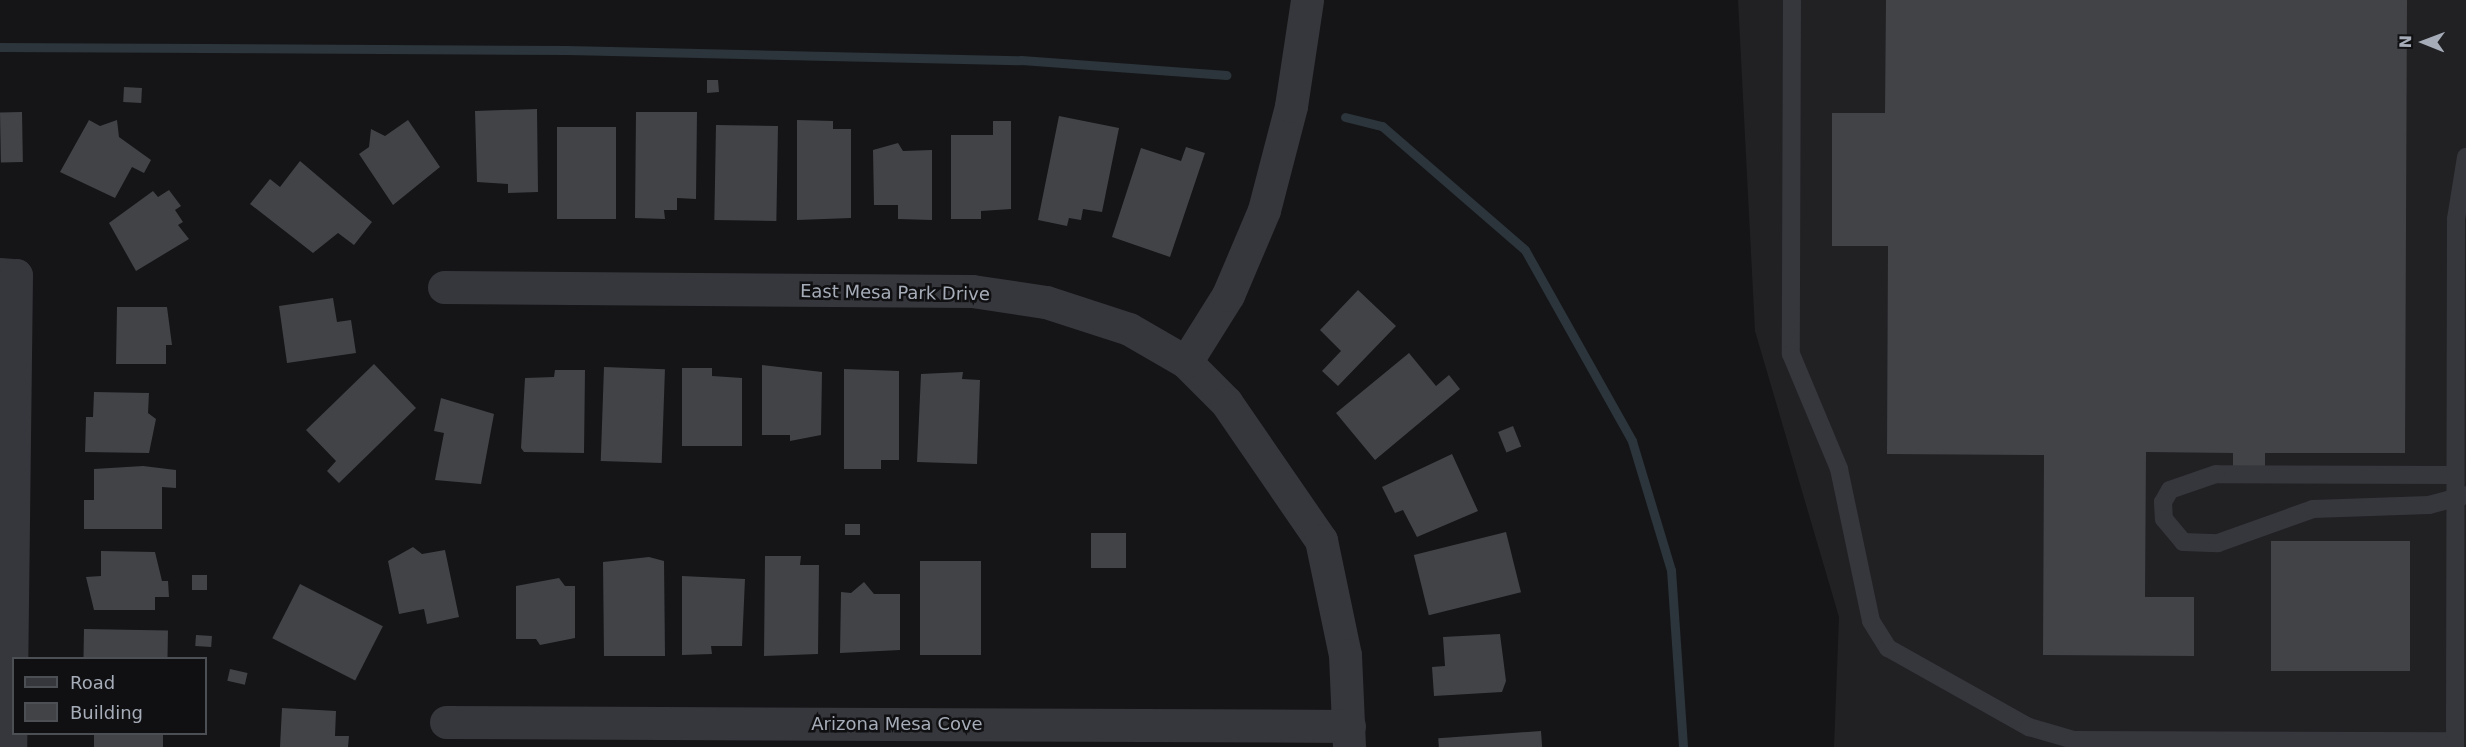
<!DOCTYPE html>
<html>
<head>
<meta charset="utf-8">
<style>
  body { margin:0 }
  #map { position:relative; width:2466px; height:747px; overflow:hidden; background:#151517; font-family:"DejaVu Sans",sans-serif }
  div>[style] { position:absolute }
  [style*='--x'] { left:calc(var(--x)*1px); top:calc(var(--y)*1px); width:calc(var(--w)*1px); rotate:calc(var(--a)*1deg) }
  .built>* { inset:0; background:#212124 }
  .stream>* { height:9px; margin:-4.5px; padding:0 4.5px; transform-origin:4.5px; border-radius:4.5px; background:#2b353b }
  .building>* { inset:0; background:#414347; transform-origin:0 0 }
  .service>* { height:18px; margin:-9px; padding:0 9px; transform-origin:9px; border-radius:9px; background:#36373c }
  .minor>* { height:33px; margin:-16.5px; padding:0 16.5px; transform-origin:16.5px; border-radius:16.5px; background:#36373c }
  span { translate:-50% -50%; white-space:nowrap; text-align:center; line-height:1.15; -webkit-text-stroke:5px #101012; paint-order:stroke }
  .street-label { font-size:18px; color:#a6adb8 }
  .legend { position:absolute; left:12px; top:657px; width:195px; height:78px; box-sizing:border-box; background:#101012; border:2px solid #4c4f54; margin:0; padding:8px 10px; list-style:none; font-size:18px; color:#a6adb8 }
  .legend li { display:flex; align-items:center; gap:12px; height:30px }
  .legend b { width:30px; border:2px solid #4c4f54 }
  .north { position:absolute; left:2394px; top:12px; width:60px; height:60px; -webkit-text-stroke:4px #101012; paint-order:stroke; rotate:271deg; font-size:16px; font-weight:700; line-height:24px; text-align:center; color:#a6adb8 }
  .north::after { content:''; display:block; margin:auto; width:21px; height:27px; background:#a6adb8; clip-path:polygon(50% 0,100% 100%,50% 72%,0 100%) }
</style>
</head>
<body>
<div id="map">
  <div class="built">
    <div style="clip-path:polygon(1738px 0,2466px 0,2466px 747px,1834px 747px,1839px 617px,1755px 331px)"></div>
  </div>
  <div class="stream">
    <div style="--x:0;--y:47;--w:567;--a:0.3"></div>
    <div style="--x:567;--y:50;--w:454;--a:1.3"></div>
    <div style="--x:1021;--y:60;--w:206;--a:4.2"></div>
    <div style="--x:1345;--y:117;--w:38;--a:14"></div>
    <div style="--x:1382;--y:126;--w:189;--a:40.9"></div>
    <div style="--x:1525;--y:250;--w:219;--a:60.7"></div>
    <div style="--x:1632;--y:441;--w:135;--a:73.2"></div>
    <div style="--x:1671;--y:570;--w:177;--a:86.1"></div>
  </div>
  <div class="building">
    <div style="clip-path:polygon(1886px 0,2407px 0,2405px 453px,2265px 453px,2265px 482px,2233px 481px,2233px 453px,2146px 452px,2145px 597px,2194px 597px,2194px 656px,2043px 655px,2044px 455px,1887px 454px,1888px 246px,1832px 246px,1832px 113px,1885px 113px)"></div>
    <div style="clip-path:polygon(707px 80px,718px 80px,719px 92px,707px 93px)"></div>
    <div style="left:124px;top:87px;width:18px;height:15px;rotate:3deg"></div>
    <div style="clip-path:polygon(537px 109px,538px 192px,508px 193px,508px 184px,477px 182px,475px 111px)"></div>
    <div style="left:22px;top:112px;width:50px;height:22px;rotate:89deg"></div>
    <div style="clip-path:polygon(636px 112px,697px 112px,696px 199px,677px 198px,677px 210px,664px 210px,665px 219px,635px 218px)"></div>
    <div style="clip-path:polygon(1059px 116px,1119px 128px,1102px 212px,1083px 209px,1081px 220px,1069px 218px,1067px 226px,1038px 220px)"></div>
    <div style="clip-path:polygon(89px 120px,100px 126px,117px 120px,119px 137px,151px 160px,144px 173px,132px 167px,115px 198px,60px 172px)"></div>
    <div style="clip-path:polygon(408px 120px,440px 167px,393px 205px,359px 154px,369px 147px,371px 129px,385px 136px)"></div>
    <div style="clip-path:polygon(797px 120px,833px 121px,833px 129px,851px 129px,851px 218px,797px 220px)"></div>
    <div style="clip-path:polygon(993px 121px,1011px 121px,1011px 209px,981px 211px,981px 219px,951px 219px,951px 135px,993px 135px)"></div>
    <div style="left:716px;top:125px;width:62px;height:95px;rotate:1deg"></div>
    <div style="left:557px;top:127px;width:59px;height:92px"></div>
    <div style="clip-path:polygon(898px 143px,903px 151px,932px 150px,932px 220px,898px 219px,898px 205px,874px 205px,873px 150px)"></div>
    <div style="clip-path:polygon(1186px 147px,1205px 153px,1170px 257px,1112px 237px,1141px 148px,1181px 161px)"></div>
    <div style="clip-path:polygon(300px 161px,372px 222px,354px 245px,338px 233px,313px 253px,250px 204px,270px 179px,280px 187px)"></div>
    <div style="clip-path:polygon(169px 190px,181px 206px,175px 210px,183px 222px,178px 225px,189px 239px,136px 271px,109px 223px,153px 191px,158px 197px)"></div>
    <div style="clip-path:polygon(1358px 290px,1396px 326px,1338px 386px,1322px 371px,1341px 351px,1320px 330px)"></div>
    <div style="clip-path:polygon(333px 298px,337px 322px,351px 320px,356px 353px,287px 363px,279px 306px)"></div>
    <div style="clip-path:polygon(117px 307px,167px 307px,172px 345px,166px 345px,166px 364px,116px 364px)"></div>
    <div style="clip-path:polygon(1409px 353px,1436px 386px,1449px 375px,1460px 389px,1375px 460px,1336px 413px)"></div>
    <div style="clip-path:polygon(374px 364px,416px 408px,339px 483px,327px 471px,336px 461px,306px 430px)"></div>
    <div style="clip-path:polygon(762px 365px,822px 372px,821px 435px,790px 441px,790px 435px,762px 435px)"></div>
    <div style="left:604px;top:367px;width:61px;height:94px;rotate:2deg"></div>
    <div style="clip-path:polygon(682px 368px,712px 368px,712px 376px,742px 378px,742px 446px,682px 446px)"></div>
    <div style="clip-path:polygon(844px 369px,899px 371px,899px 460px,881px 460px,881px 469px,844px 469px)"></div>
    <div style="clip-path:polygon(555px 370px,585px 370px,584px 453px,524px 452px,521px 448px,525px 378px,554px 377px)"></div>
    <div style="clip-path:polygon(963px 372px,962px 379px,980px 380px,977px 464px,917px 462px,921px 374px)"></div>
    <div style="clip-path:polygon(94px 392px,149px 393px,148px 413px,156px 419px,149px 453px,85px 452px,86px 417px,93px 417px)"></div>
    <div style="clip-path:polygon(441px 398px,494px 414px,481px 484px,435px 480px,444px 433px,434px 431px)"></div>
    <div style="left:1513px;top:426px;width:22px;height:16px;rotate:68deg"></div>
    <div style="clip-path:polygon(1452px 454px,1478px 511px,1417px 537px,1403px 510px,1395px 513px,1382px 487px)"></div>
    <div style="clip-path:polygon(143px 466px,176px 470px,176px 488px,162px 487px,162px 529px,84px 529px,84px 500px,94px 500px,94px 469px)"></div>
    <div style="left:845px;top:524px;width:15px;height:11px"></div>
    <div style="left:1506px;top:532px;width:62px;height:95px;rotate:76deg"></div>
    <div style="left:1091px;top:533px;width:35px;height:35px"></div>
    <div style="left:2271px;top:541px;width:139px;height:130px"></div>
    <div style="clip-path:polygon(413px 547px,422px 554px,445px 550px,459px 617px,427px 624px,424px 609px,399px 614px,388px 561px)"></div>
    <div style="clip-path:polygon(101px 551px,155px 552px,162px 581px,168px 581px,169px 597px,155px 597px,155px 610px,94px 610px,86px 577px,101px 576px)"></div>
    <div style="clip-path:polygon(765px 556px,801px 556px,800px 565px,819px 565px,818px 654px,764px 656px)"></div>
    <div style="clip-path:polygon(649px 557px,664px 561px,665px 656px,604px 656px,603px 562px)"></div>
    <div style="left:920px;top:561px;width:61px;height:94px"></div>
    <div style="left:207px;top:575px;width:15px;height:15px;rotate:90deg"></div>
    <div style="clip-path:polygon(682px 576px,745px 579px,742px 646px,711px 646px,712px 654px,682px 655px)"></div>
    <div style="clip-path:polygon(559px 578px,565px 586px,575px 586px,575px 638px,540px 645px,536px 639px,516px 639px,516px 586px)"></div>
    <div style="clip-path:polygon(864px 582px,874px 594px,900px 594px,900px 650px,840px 653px,841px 592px,851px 593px)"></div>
    <div style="left:300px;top:584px;width:93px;height:61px;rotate:27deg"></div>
    <div style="left:84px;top:629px;width:84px;height:29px;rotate:1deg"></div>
    <div style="clip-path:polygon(1500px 634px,1506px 681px,1502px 692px,1434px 696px,1432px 667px,1445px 666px,1443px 637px)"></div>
    <div style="left:196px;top:635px;width:16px;height:11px;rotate:4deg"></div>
    <div style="left:230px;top:669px;width:18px;height:12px;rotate:13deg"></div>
    <div style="clip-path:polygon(282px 708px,336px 711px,335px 736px,349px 736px,348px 747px,280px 747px)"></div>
    <div style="left:1541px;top:731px;width:16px;height:103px;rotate:86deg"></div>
    <div style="left:94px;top:734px;width:69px;height:13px"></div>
  </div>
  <div class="service">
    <div style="--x:1792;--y:0;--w:354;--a:90.2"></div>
    <div style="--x:1791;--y:354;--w:125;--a:67.3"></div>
    <div style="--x:1839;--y:469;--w:155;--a:78.1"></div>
    <div style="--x:1871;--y:621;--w:32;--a:58"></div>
    <div style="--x:1888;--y:648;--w:162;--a:29.3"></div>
    <div style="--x:2029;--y:727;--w:47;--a:16.1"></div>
    <div style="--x:2074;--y:740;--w:381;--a:0.2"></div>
    <div style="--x:2455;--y:475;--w:239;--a:-179.8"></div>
    <div style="--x:2216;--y:474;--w:49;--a:160.8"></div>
    <div style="--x:2170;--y:490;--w:14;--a:120"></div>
    <div style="--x:2163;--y:502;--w:17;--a:87"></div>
    <div style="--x:2164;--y:519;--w:30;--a:50"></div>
    <div style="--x:2183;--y:542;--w:35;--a:2"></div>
    <div style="--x:2218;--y:543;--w:101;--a:-19.7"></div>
    <div style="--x:2313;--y:509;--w:116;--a:-2"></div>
    <div style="--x:2429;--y:505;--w:38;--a:-15"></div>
    <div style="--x:2455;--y:747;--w:528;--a:-89.89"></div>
    <div style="--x:2456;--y:219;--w:63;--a:-80.8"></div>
  </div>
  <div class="minor">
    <div style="--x:0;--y:274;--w:16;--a:4"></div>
    <div style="--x:16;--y:275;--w:472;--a:90.7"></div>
    <div style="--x:444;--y:287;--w:528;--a:0.43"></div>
    <div style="--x:972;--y:291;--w:75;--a:8.5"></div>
    <div style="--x:1046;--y:302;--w:87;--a:18"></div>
    <div style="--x:1129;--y:329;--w:66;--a:30.1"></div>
    <div style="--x:1186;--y:362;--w:57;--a:45"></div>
    <div style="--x:1226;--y:402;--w:168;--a:55.5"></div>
    <div style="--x:1321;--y:540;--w:117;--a:78.2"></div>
    <div style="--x:1345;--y:655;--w:92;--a:87.5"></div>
    <div style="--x:1186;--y:362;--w:79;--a:-57.9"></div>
    <div style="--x:1228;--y:295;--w:92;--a:-67"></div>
    <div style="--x:1264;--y:210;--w:107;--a:-75.4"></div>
    <div style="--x:1291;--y:106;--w:107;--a:-81.4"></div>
    <div style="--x:446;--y:722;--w:903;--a:0.25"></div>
  </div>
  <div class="street-label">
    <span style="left:895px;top:293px;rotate:1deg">East Mesa Park Drive</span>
    <span style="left:897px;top:724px">Arizona Mesa Cove</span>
  </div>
  <ul class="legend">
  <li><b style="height:8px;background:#36373c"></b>Road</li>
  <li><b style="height:16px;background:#414347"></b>Building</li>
  </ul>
  <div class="north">N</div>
</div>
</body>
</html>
